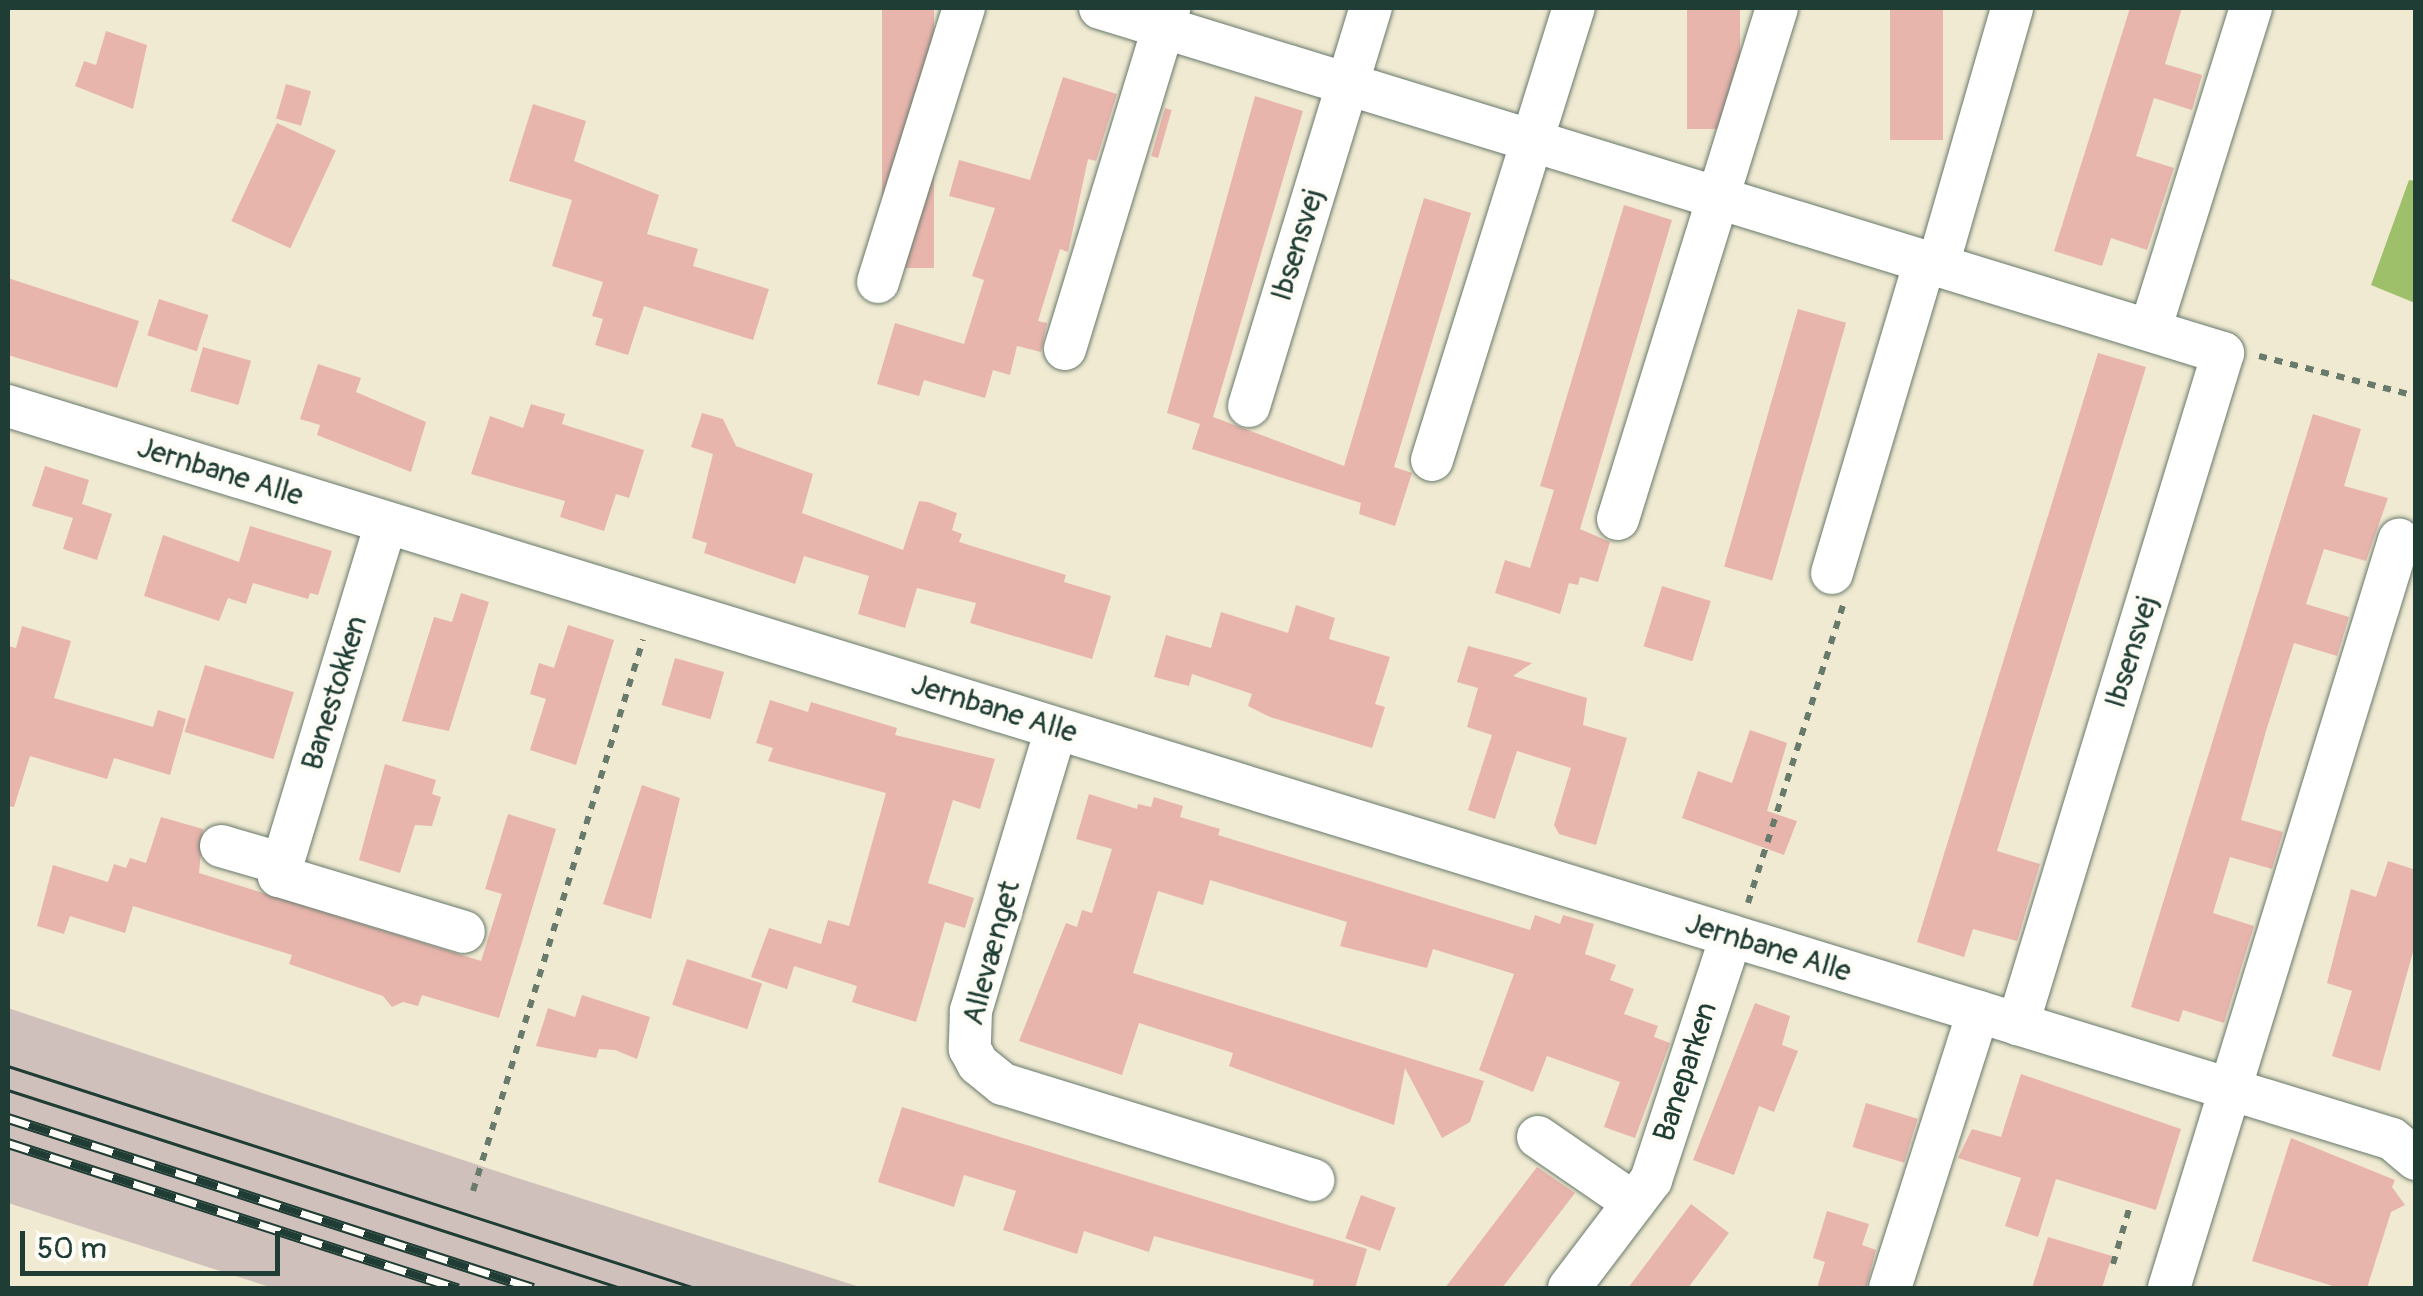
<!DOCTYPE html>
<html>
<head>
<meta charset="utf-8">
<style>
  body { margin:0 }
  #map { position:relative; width:2423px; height:1296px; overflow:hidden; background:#f0ead2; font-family:Pangolin,sans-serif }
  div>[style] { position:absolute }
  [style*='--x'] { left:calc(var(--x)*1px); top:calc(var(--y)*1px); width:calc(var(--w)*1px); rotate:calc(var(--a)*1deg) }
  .industrial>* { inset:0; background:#d0c0bc }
  .green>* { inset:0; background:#9fc06a }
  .building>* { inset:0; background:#e8b5ad; transform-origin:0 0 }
  .path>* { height:6px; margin-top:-3px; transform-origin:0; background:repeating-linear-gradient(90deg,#687a6b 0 8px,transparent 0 16px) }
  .roads { filter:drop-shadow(0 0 2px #687a6b) drop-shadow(0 0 2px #687a6b) }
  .minor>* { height:42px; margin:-21px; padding:0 21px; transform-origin:21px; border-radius:21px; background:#fff }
  .tram>* { height:2.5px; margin:-1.25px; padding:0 1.25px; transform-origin:1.25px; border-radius:1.25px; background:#1f3d34 }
  .rail>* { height:11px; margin-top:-5.5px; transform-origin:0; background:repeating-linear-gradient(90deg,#fdfcf7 0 22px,#1f3d34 0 44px); box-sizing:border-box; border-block:2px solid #1f3d34 }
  span { translate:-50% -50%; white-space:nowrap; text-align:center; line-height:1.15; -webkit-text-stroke:9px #fdfcf7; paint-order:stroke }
  .street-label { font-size:30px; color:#1f3d34 }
  .frame { position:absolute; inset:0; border:10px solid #1f3d34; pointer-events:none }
  .scale { position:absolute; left:20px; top:1231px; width:260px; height:45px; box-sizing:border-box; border:5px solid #1f3d34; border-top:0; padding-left:12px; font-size:30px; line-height:35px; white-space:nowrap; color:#1f3d34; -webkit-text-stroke:8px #fdfcf7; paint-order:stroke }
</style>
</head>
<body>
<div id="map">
  <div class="industrial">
    <div style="clip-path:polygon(8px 1008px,502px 1173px,863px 1288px,273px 1288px,8px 1203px)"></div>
  </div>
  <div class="green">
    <div style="clip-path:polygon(2409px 180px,2416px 181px,2415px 303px,2371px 285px)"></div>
  </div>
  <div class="building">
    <div style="left:882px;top:8px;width:52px;height:260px"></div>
    <div style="left:1687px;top:8px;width:53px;height:121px"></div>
    <div style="left:1890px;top:8px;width:53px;height:132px"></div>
    <div style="clip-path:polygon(2130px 8px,2182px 8px,2165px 64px,2202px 75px,2192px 110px,2154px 98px,2136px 156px,2174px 168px,2147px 250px,2111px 238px,2102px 266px,2054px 251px)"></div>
    <div style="clip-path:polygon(106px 31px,147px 45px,133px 109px,75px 86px,84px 61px,96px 65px)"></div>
    <div style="clip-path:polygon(1063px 77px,1117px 94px,1096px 161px,1088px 159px,1068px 252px,1060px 249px,1038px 321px,1047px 323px,1041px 352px,1017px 346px,1010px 375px,993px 370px,985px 398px,924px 380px,919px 396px,877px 384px,895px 323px,964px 344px,984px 280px,972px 276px,995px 208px,949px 196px,959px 160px,1030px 180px)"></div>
    <div style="left:286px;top:84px;width:26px;height:36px;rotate:16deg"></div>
    <div style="clip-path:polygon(1255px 96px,1303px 111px,1213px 417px,1344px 466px,1424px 198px,1471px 213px,1394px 467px,1412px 473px,1395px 526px,1359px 514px,1361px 503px,1192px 449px,1200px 424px,1167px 413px)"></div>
    <div style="clip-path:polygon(533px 104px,586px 121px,574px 161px,659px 195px,647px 234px,698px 249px,693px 266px,769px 289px,753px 340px,644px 306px,628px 355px,595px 345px,603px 319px,592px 316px,603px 282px,552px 266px,572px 200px,509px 181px)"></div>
    <div style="left:1165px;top:108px;width:7px;height:50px;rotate:16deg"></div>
    <div style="left:277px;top:123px;width:65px;height:108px;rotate:25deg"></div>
    <div style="clip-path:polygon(1624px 205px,1672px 220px,1580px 529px,1610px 542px,1598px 582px,1580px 577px,1578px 585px,1569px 583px,1560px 614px,1495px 593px,1505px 560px,1530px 568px,1554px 490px,1540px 486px)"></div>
    <div style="clip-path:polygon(8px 278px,139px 321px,117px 388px,8px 355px)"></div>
    <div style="left:159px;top:299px;width:52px;height:38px;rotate:18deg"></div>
    <div style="left:1798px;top:309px;width:50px;height:268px;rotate:16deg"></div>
    <div style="left:203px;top:347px;width:50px;height:46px;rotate:16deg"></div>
    <div style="clip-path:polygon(2098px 353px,2146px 367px,1997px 851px,2040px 864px,2017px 941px,1973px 929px,1964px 957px,1917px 942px)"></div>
    <div style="clip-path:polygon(318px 364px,361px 378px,356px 392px,426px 422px,411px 472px,317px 435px,320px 425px,300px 419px)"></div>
    <div style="clip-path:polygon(531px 404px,565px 414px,562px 424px,644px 450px,629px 498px,616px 494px,604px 531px,560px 517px,565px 501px,471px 474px,490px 416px,523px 428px)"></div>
    <div style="clip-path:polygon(702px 413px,723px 419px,736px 446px,813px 474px,802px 513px,903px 550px,919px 501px,928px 502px,957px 513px,952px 530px,962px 534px,959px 542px,1066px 575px,1064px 582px,1111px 596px,1092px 659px,970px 623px,976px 603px,917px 588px,905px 628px,858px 614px,869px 576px,804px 556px,795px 584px,704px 553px,707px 543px,692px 538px,713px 454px,691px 447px)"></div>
    <div style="clip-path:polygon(2313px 414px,2361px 429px,2344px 486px,2388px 498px,2366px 561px,2324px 549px,2306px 604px,2349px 617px,2337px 656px,2294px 643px,2266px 731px,2241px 820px,2283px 832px,2272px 869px,2230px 857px,2213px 913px,2254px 926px,2224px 1023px,2183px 1010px,2179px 1022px,2131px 1007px)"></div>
    <div style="clip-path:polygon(45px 466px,89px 480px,82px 504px,112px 514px,97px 560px,63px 549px,73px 518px,32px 506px)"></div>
    <div style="clip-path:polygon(250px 526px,332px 551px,318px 595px,310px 593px,308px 599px,253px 583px,246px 604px,228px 598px,219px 621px,144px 596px,163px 535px,239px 562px)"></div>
    <div style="left:1662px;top:586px;width:51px;height:63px;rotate:17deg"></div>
    <div style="clip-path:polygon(461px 593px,489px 602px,449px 731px,402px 721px,434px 617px,452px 622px)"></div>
    <div style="clip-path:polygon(1296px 605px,1335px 618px,1329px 639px,1390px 657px,1375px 704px,1385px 707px,1372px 748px,1270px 717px,1248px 706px,1252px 694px,1192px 674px,1189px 686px,1154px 677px,1166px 635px,1211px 648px,1221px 612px,1288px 633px)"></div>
    <div style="clip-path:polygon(568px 625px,614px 640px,576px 765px,530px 750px,546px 699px,530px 694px,539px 663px,554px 668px)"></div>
    <div style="clip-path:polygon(22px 626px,71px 641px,54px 698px,153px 727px,158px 710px,186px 719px,170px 775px,114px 758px,107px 779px,30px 756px,14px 807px,8px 806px,8px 646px,16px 648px)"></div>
    <div style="clip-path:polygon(1468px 646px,1532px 663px,1513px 676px,1587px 698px,1583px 725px,1627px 738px,1596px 845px,1559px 834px,1554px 825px,1571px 768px,1517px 751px,1495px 819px,1468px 810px,1492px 735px,1467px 727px,1478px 688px,1457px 682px)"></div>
    <div style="left:675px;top:658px;width:51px;height:49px;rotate:16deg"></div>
    <div style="left:205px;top:665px;width:93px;height:70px;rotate:17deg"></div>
    <div style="clip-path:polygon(770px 700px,808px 712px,811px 702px,897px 728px,895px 735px,995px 759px,980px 809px,953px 800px,928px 883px,974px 898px,965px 928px,945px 922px,916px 1022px,852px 1002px,857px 986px,794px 966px,787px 989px,751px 977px,769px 928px,821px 944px,828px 920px,849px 926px,886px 793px,768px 761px,773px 748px,756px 743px)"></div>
    <div style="clip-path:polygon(1750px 730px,1787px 743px,1767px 811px,1797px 821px,1784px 855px,1682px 818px,1698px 771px,1732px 783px)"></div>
    <div style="clip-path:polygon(385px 764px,436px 780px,432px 794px,441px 797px,432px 826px,415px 825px,400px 873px,359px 860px)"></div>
    <div style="clip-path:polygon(642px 785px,680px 798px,651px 919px,603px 904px)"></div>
    <div style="clip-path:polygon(1089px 794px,1137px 809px,1138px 804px,1151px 807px,1154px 797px,1183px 806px,1180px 817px,1220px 829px,1218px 835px,1530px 930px,1535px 915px,1560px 924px,1563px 915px,1594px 924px,1585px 954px,1616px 965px,1610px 980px,1634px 989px,1624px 1014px,1658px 1026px,1654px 1037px,1670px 1043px,1635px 1138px,1604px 1127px,1620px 1082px,1547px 1056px,1533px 1092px,1479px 1070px,1514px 974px,1433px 949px,1427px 968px,1340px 946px,1347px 922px,1210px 880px,1203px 905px,1158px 891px,1133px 973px,1484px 1081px,1470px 1122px,1442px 1138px,1405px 1068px,1394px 1125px,1229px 1066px,1233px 1053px,1139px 1023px,1122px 1075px,1019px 1041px,1066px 923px,1077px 927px,1082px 910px,1092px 913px,1112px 849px,1076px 839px)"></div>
    <div style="clip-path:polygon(508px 814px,556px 829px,499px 1018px,422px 995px,418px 1006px,403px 1002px,392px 1007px,383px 996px,289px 964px,292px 955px,133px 906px,125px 933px,70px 916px,64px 934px,37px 926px,53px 865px,108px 882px,114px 864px,126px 868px,130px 858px,146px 863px,161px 817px,203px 829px,199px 873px,481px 961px,502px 894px,485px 889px)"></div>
    <div style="clip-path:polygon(2388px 861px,2416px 870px,2416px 941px,2380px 1071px,2332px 1056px,2352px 991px,2327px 983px,2351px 889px,2376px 897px)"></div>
    <div style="left:687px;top:959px;width:79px;height:48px;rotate:18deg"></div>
    <div style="clip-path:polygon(582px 995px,650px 1017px,637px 1059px,615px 1050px,599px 1049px,596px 1058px,536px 1046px,548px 1008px,575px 1017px)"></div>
    <div style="clip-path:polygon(1755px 1003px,1790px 1016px,1782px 1045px,1798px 1051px,1774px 1112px,1759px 1106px,1734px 1175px,1693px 1160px)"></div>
    <div style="clip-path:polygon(2021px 1074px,2181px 1129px,2156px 1210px,2056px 1179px,2038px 1237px,2005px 1226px,2021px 1178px,1958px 1158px,1972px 1129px,2001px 1137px)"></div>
    <div style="left:1866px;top:1103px;width:54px;height:46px;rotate:17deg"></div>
    <div style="clip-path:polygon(902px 1107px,1367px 1249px,1355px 1288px,1312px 1288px,1314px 1280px,1154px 1236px,1149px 1252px,1084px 1231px,1077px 1254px,1003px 1230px,1016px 1191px,964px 1175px,954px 1207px,878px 1182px)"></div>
    <div style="clip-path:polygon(2291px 1138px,2395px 1180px,2392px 1187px,2405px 1205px,2391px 1212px,2367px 1288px,2339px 1288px,2252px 1261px)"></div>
    <div style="clip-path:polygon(1537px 1167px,1575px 1193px,1502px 1288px,1445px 1288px)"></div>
    <div style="left:1361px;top:1195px;width:37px;height:46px;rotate:20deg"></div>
    <div style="clip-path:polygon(1691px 1204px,1729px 1233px,1688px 1288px,1628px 1288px)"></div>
    <div style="clip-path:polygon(1827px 1211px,1869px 1224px,1862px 1245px,1876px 1250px,1866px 1288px,1817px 1288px,1825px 1262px,1813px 1258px)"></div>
    <div style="clip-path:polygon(2048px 1237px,2112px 1256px,2102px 1288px,2032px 1288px)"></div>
  </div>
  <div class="path">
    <div style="--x:2259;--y:356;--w:162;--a:14.3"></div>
    <div style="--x:1748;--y:903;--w:312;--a:-72.3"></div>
    <div style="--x:473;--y:1191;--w:577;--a:-72.85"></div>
    <div style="--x:2113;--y:1264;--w:60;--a:-73.7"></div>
  </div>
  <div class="roads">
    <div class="minor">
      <div style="--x:1100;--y:8;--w:1175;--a:17.08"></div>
      <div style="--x:2223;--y:353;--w:702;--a:106.99"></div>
      <div style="--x:1938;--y:265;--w:267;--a:-73.9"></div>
      <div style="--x:878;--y:282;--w:287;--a:-72.6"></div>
      <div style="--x:2150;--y:330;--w:337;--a:-72.6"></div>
      <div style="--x:1065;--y:349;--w:357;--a:-73"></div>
      <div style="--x:8;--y:406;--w:2494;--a:17.09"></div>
      <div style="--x:2392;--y:1139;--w:31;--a:40"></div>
      <div style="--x:1249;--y:406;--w:416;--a:-73"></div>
      <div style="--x:1432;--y:460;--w:474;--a:-72.6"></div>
      <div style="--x:1618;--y:519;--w:535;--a:-72.72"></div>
      <div style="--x:386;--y:523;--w:369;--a:106.9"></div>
      <div style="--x:279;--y:876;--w:193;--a:16.8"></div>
      <div style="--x:1832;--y:573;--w:325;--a:-73.4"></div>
      <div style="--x:1056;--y:729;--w:295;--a:106.8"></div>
      <div style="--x:971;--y:1011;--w:38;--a:92"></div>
      <div style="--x:970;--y:1049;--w:17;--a:62"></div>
      <div style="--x:978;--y:1064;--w:32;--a:39"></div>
      <div style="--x:1003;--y:1084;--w:325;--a:17.2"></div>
      <div style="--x:221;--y:846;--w:65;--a:16.2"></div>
      <div style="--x:1538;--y:1137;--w:116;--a:34.5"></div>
      <div style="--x:1569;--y:1288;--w:136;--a:-52.8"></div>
      <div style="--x:1651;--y:1180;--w:257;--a:-71.8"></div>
      <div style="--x:1890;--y:1288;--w:290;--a:-72.3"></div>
      <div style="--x:2169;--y:1288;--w:783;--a:-72.91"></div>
    </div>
  </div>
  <div class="tram">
    <div style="--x:8;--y:1066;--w:722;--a:17.91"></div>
    <div style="--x:8;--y:1090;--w:644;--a:17.9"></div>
  </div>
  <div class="rail">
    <div style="--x:8;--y:1118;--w:552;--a:17.94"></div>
    <div style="--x:8;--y:1143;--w:473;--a:17.9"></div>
  </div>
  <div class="street-label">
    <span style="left:1298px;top:245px;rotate:-73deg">Ibsensvej</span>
    <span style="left:220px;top:472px;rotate:17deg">Jernbane Alle</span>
    <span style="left:2132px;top:652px;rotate:-73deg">Ibsensvej</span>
    <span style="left:335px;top:693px;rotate:-73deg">Banestokken</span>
    <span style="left:994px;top:709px;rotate:17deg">Jernbane Alle</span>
    <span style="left:1768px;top:948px;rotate:17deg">Jernbane Alle</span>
    <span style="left:992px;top:953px;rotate:-75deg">Allevænget</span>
    <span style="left:1686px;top:1072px;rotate:-72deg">Baneparken</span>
  </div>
  <div class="frame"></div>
  <div class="scale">50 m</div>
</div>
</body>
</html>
